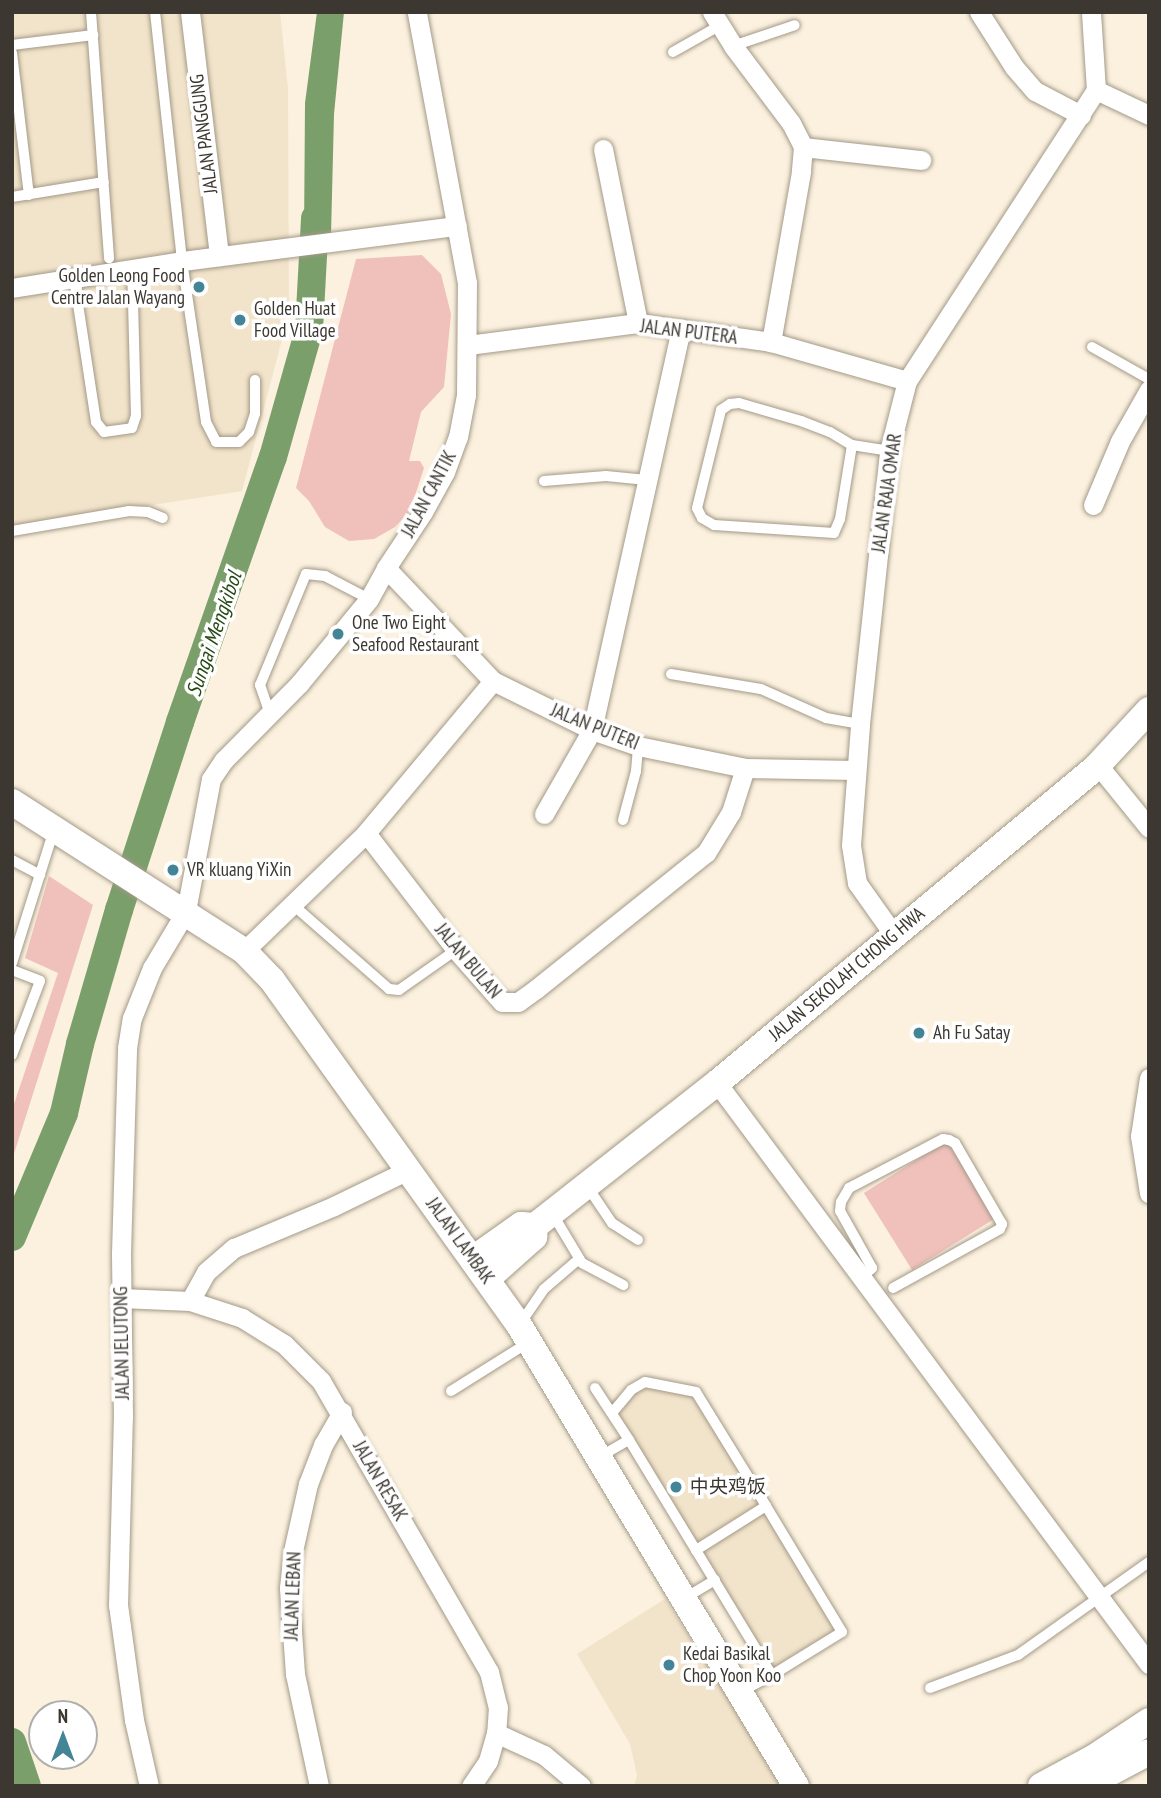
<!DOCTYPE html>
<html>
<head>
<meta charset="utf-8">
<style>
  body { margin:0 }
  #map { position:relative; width:1161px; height:1798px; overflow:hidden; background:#fbf1de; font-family:"PT Sans Narrow","Noto Sans SC",sans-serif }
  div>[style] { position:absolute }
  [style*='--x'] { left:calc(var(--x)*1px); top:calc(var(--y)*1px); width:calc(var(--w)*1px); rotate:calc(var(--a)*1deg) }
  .built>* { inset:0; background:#f2e4ca }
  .green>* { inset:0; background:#f0c1ba; transform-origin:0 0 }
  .water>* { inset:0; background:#7b9f6b }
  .river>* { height:28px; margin:-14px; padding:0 14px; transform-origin:14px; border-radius:14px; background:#7b9f6b }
  .roads { filter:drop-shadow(0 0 2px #a39988) drop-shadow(0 0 2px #a39988) }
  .lane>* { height:10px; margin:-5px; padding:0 5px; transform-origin:5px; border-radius:5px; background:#fff }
  .street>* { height:19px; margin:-9.5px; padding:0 9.5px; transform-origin:9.5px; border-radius:9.5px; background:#fff }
  .secondary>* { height:26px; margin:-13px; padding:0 13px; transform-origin:13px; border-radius:13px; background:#fff }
  .dots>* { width:19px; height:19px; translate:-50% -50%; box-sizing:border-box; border:4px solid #fff; border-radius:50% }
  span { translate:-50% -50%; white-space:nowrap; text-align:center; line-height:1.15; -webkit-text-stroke:7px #fff; paint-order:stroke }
  .street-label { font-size:19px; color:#3c3831 }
  .poi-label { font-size:19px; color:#3c3831 }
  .right { translate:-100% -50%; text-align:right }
  .left { translate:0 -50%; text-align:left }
  .water-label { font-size:21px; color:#264a13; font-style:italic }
  .frame { position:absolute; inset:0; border:14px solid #3c3831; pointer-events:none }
  .north { position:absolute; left:28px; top:1700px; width:70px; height:70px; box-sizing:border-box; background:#fff; border:2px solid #b1afad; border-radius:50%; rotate:0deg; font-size:19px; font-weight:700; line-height:28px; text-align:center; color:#3c3831 }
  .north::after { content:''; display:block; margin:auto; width:24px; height:32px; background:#438596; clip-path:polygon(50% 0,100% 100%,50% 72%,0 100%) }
</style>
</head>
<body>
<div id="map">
  <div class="built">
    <div style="clip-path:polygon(12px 12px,280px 12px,288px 89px,289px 313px,242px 491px,12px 527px)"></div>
    <div style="clip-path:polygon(645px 1379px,699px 1390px,847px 1633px,771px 1680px,603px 1406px)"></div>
    <div style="clip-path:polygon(665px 1599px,782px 1783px,781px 1786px,634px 1786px,637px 1775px,630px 1744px,577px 1654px)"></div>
  </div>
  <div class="green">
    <div style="clip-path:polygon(422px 255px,441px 274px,451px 314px,444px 387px,421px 412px,409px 461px,420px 461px,424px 468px,410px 511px,395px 527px,374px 539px,349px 541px,325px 527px,309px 501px,296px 488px,356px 259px)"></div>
    <div style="clip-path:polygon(49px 876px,93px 905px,12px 1160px,12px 1110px,58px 973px,25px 958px)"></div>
    <div style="left:947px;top:1141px;width:91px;height:98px;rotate:58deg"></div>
  </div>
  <div class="water">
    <div style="clip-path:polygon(317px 12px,344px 12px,334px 114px,331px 235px,304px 236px,305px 103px)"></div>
  </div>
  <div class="river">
    <div style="--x:12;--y:1237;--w:134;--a:-67.2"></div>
    <div style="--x:64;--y:1113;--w:71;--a:-76.9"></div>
    <div style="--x:80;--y:1044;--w:140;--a:-73.8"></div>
    <div style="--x:119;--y:910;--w:198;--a:-72"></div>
    <div style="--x:180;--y:722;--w:281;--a:-70.7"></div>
    <div style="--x:273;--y:457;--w:132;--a:-74.2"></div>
    <div style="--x:309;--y:330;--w:112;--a:-86.9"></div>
    <div style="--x:12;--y:1742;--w:46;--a:71.2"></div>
  </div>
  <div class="roads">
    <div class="lane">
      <div style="--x:91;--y:12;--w:247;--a:85.8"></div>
      <div style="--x:155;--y:12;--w:250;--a:83.8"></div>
      <div style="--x:182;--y:261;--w:163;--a:81.5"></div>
      <div style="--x:206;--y:422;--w:22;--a:63"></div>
      <div style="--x:216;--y:442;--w:23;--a:0"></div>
      <div style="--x:239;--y:442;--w:14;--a:-45"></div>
      <div style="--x:249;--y:432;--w:19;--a:-72"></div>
      <div style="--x:255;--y:414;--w:34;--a:-90"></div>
      <div style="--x:12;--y:45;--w:82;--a:-7"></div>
      <div style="--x:733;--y:46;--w:65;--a:-18.7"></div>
      <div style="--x:673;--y:52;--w:53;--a:-29.5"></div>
      <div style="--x:12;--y:53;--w:143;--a:83.2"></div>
      <div style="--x:12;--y:197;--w:93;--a:-9.3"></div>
      <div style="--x:74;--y:278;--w:146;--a:81.3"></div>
      <div style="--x:96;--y:422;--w:13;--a:51"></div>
      <div style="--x:104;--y:432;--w:28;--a:-8"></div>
      <div style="--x:132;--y:428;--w:13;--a:-72"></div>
      <div style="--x:136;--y:416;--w:148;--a:-91.5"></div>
      <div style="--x:1092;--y:347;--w:65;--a:29.3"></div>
      <div style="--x:852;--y:445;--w:75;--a:99.2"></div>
      <div style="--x:840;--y:519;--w:15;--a:113"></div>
      <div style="--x:834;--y:533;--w:120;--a:-176.2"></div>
      <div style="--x:714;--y:525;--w:14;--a:-150"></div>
      <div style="--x:702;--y:518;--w:11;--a:-117"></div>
      <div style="--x:697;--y:508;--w:101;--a:-76.2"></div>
      <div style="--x:721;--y:410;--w:11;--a:-34"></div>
      <div style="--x:730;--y:404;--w:9;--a:-6"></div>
      <div style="--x:739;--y:403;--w:65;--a:16.2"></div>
      <div style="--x:801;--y:421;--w:31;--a:21"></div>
      <div style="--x:830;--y:432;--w:26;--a:31"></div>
      <div style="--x:852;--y:445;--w:37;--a:9"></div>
      <div style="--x:544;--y:481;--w:62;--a:-4.6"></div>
      <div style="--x:606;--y:476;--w:41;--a:5.6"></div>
      <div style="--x:12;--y:531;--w:119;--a:-9.7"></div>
      <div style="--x:129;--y:511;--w:19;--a:3"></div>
      <div style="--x:148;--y:512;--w:16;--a:22"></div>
      <div style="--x:671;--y:674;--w:91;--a:9.5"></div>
      <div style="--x:761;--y:689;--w:71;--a:24"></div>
      <div style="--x:826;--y:718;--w:35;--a:10"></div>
      <div style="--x:270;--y:714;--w:31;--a:-109"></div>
      <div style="--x:260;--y:685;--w:120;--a:-67.5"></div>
      <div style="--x:306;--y:574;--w:19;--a:6"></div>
      <div style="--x:325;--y:576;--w:50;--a:27.6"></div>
      <div style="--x:623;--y:820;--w:51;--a:-75.1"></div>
      <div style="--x:636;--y:771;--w:25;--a:-85"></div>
      <div style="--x:12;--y:860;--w:32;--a:28"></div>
      <div style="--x:292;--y:904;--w:129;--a:41.2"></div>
      <div style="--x:389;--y:989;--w:10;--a:6"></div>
      <div style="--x:399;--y:990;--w:70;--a:-35.1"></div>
      <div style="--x:12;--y:963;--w:139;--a:-72.5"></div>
      <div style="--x:12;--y:970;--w:30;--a:21"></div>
      <div style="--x:40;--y:981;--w:79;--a:110.7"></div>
      <div style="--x:587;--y:1186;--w:45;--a:56"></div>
      <div style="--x:612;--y:1223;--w:31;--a:33"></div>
      <div style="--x:552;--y:1213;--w:58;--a:59"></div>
      <div style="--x:582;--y:1263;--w:47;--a:28.2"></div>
      <div style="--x:861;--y:1278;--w:15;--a:-42"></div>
      <div style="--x:872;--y:1268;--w:65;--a:-119.3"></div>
      <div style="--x:840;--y:1211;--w:9;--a:-84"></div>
      <div style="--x:841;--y:1202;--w:16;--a:-60"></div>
      <div style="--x:849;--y:1188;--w:106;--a:-27.5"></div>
      <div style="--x:943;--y:1139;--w:6;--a:9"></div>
      <div style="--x:949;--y:1140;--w:7;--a:27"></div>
      <div style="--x:955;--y:1143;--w:94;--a:59.9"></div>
      <div style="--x:1002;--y:1224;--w:5;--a:112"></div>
      <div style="--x:1000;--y:1229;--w:122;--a:151.1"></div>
      <div style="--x:520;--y:1324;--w:42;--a:-55.6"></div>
      <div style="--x:544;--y:1289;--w:46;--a:-40.6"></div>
      <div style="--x:595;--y:1388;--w:62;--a:56.8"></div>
      <div style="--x:451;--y:1391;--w:92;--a:-32.1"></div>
      <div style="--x:612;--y:1413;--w:30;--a:-50"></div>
      <div style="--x:631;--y:1390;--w:16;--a:-30"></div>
      <div style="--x:645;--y:1382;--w:52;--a:11.1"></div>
      <div style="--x:696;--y:1392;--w:134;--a:58.4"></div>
      <div style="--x:766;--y:1506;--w:83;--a:147.8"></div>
      <div style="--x:601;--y:1456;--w:32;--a:-30"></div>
      <div style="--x:629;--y:1440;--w:275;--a:58.7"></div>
      <div style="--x:772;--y:1675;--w:34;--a:152"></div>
      <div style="--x:766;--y:1506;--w:147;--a:58.9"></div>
      <div style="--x:842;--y:1632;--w:82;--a:148.4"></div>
      <div style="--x:685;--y:1598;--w:35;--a:-31"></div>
      <div style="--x:930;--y:1688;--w:94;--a:-20.6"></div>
      <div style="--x:1018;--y:1655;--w:161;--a:-35.4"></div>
    </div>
    <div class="street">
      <div style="--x:190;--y:12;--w:246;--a:83.2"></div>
      <div style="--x:712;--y:12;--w:40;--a:58"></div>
      <div style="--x:733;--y:46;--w:96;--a:53"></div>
      <div style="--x:791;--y:123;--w:27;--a:63"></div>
      <div style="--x:803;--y:147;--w:25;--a:95"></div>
      <div style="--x:801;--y:172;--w:173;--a:100"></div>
      <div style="--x:979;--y:12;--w:65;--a:57.5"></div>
      <div style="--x:1014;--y:67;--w:32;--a:49"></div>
      <div style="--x:1035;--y:91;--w:52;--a:27.6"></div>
      <div style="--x:1096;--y:90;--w:59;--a:25.3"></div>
      <div style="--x:803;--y:147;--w:119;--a:6.3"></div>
      <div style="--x:603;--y:149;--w:177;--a:78.6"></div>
      <div style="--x:12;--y:288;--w:172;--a:-9"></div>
      <div style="--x:182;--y:261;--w:277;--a:-7.3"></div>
      <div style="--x:468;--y:345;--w:171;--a:-7.4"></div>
      <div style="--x:638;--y:323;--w:134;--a:8.1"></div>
      <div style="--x:771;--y:342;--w:141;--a:16"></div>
      <div style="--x:1093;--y:505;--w:69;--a:-67.1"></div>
      <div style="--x:1120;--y:441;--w:59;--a:-60.4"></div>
      <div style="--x:386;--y:568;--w:156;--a:46.6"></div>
      <div style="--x:493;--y:681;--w:110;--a:26.3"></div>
      <div style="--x:592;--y:730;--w:49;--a:19.2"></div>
      <div style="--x:638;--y:746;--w:109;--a:11.6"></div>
      <div style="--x:745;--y:768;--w:111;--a:1"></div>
      <div style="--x:493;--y:681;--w:198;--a:129.9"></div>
      <div style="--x:366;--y:833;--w:148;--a:52.4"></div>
      <div style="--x:456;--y:950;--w:69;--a:48.5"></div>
      <div style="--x:502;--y:1002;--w:16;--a:0"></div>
      <div style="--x:518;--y:1002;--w:22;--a:-36"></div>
      <div style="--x:536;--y:989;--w:218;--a:-38.7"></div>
      <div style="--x:706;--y:853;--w:48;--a:-58.6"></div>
      <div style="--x:731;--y:812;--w:46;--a:-72.3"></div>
      <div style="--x:1098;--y:765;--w:81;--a:51"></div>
      <div style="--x:544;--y:814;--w:97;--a:-60.3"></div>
      <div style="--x:592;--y:730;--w:411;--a:-77.5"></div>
      <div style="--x:894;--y:935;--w:64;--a:-125.4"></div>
      <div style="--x:857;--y:883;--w:38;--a:-99"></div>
      <div style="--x:851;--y:845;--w:121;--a:-85.7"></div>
      <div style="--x:860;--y:724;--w:275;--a:-83.9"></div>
      <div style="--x:889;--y:451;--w:72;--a:-75.6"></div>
      <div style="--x:907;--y:381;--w:347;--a:-57"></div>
      <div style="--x:1096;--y:90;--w:78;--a:-93.7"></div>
      <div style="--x:244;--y:951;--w:170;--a:-44"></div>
      <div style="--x:1149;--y:1078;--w:59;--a:98.8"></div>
      <div style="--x:1140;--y:1136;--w:58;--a:81"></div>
      <div style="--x:717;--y:1083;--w:724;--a:53.37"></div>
      <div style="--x:121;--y:1298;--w:69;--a:2.5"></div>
      <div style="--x:190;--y:1301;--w:55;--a:18.1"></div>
      <div style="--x:242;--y:1318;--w:49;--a:31.8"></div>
      <div style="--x:284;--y:1344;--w:52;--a:45"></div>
      <div style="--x:321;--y:1381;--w:336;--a:60"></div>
      <div style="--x:489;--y:1672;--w:36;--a:76"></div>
      <div style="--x:498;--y:1707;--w:26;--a:94"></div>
      <div style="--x:496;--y:1733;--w:29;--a:106"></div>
      <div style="--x:488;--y:1761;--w:30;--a:124"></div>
      <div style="--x:190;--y:1301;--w:33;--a:-61"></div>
      <div style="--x:206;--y:1272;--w:37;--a:-41"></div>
      <div style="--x:234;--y:1248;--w:108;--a:-22.8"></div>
      <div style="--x:334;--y:1206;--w:82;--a:-25.9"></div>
      <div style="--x:496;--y:1733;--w:53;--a:24.6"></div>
      <div style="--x:544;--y:1755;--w:48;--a:40"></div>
      <div style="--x:149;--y:1786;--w:68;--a:-102.8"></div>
      <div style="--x:134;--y:1720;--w:116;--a:-97.9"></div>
      <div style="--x:118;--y:1605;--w:188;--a:-88.5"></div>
      <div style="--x:123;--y:1417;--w:164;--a:-90.7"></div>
      <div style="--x:121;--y:1253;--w:205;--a:-88.3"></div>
      <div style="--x:127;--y:1048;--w:30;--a:-81"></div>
      <div style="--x:132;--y:1018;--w:54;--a:-68.2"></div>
      <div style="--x:152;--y:968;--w:66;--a:-59.2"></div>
      <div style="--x:186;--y:911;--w:134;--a:-79.3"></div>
      <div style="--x:211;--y:779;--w:23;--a:-56"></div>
      <div style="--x:224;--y:760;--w:107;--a:-45.4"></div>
      <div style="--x:299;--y:684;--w:110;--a:-50.5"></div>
      <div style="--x:369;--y:599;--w:35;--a:-61"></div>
      <div style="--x:386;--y:568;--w:67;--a:-56.5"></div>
      <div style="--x:423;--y:512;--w:46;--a:-61.2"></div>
      <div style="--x:445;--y:472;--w:37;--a:-70"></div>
      <div style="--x:458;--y:437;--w:43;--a:-79.2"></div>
      <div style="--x:466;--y:395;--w:112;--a:-89.5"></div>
      <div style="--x:467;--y:283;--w:276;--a:-100.5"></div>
      <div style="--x:319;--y:1786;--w:115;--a:-102.1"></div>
      <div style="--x:295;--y:1674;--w:86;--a:-94"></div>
      <div style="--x:289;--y:1588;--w:37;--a:-84"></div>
      <div style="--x:293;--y:1551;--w:69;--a:-77.4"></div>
      <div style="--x:308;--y:1484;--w:42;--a:-69"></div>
      <div style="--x:323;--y:1445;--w:38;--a:-60"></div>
    </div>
    <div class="secondary">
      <div style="--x:12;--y:802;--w:276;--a:32.7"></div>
      <div style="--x:244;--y:951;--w:40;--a:46"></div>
      <div style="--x:272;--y:980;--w:424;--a:54.4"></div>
      <div style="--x:519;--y:1325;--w:538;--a:59"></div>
      <div style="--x:473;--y:1259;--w:59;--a:-35.3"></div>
      <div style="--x:521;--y:1225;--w:14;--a:4"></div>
      <div style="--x:535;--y:1226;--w:231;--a:-38.2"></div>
      <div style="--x:717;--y:1083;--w:496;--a:-39.8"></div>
      <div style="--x:1098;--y:765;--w:75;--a:-47.2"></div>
      <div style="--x:488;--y:1278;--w:62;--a:-41.7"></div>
      <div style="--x:534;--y:1237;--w:11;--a:-85"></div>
      <div style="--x:1041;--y:1786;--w:59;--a:-28.3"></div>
      <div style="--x:1093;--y:1758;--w:67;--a:-33.5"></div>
      <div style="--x:1085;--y:1786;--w:72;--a:-28"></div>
    </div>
  </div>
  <div class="dots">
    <div style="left:199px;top:287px;background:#438596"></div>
    <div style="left:240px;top:320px;background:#438596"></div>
    <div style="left:338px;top:634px;background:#438596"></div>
    <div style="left:173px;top:870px;background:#438596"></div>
    <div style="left:919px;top:1033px;background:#438596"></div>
    <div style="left:676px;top:1487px;background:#438596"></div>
    <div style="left:669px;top:1665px;background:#438596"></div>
  </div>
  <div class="street-label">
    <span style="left:204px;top:134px;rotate:-97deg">JALAN PANGGUNG</span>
    <span style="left:689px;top:332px;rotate:7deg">JALAN PUTERA</span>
    <span style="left:887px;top:493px;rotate:-82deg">JALAN RAJA OMAR</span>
    <span style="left:429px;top:494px;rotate:-62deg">JALAN CANTIK</span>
    <span style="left:595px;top:727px;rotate:22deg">JALAN PUTERI</span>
    <span style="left:468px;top:961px;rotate:50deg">JALAN BULAN</span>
    <span style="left:847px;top:974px;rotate:-40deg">JALAN SEKOLAH CHONG HWA</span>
    <span style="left:460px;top:1241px;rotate:54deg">JALAN LAMBAK</span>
    <span style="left:122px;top:1343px;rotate:-91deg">JALAN JELUTONG</span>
    <span style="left:380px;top:1481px;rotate:60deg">JALAN RESAK</span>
    <span style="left:293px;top:1596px;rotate:-88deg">JALAN LEBAN</span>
  </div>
  <div class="poi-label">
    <span class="right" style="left:185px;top:287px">Golden Leong Food<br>Centre Jalan Wayang</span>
    <span class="left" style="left:254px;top:320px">Golden Huat<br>Food Village</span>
    <span class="left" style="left:352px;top:634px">One Two Eight<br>Seafood Restaurant</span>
    <span class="left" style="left:187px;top:870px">VR kluang YiXin</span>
    <span class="left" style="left:933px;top:1033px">Ah Fu Satay</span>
    <span class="left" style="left:690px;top:1487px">中央鸡饭</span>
    <span class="left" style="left:683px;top:1665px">Kedai Basikal<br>Chop Yoon Koo</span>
  </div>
  <div class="water-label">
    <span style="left:214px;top:634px;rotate:-71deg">Sungai Mengkibol</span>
  </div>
  <div class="frame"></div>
  <div class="north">N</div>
</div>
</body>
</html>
